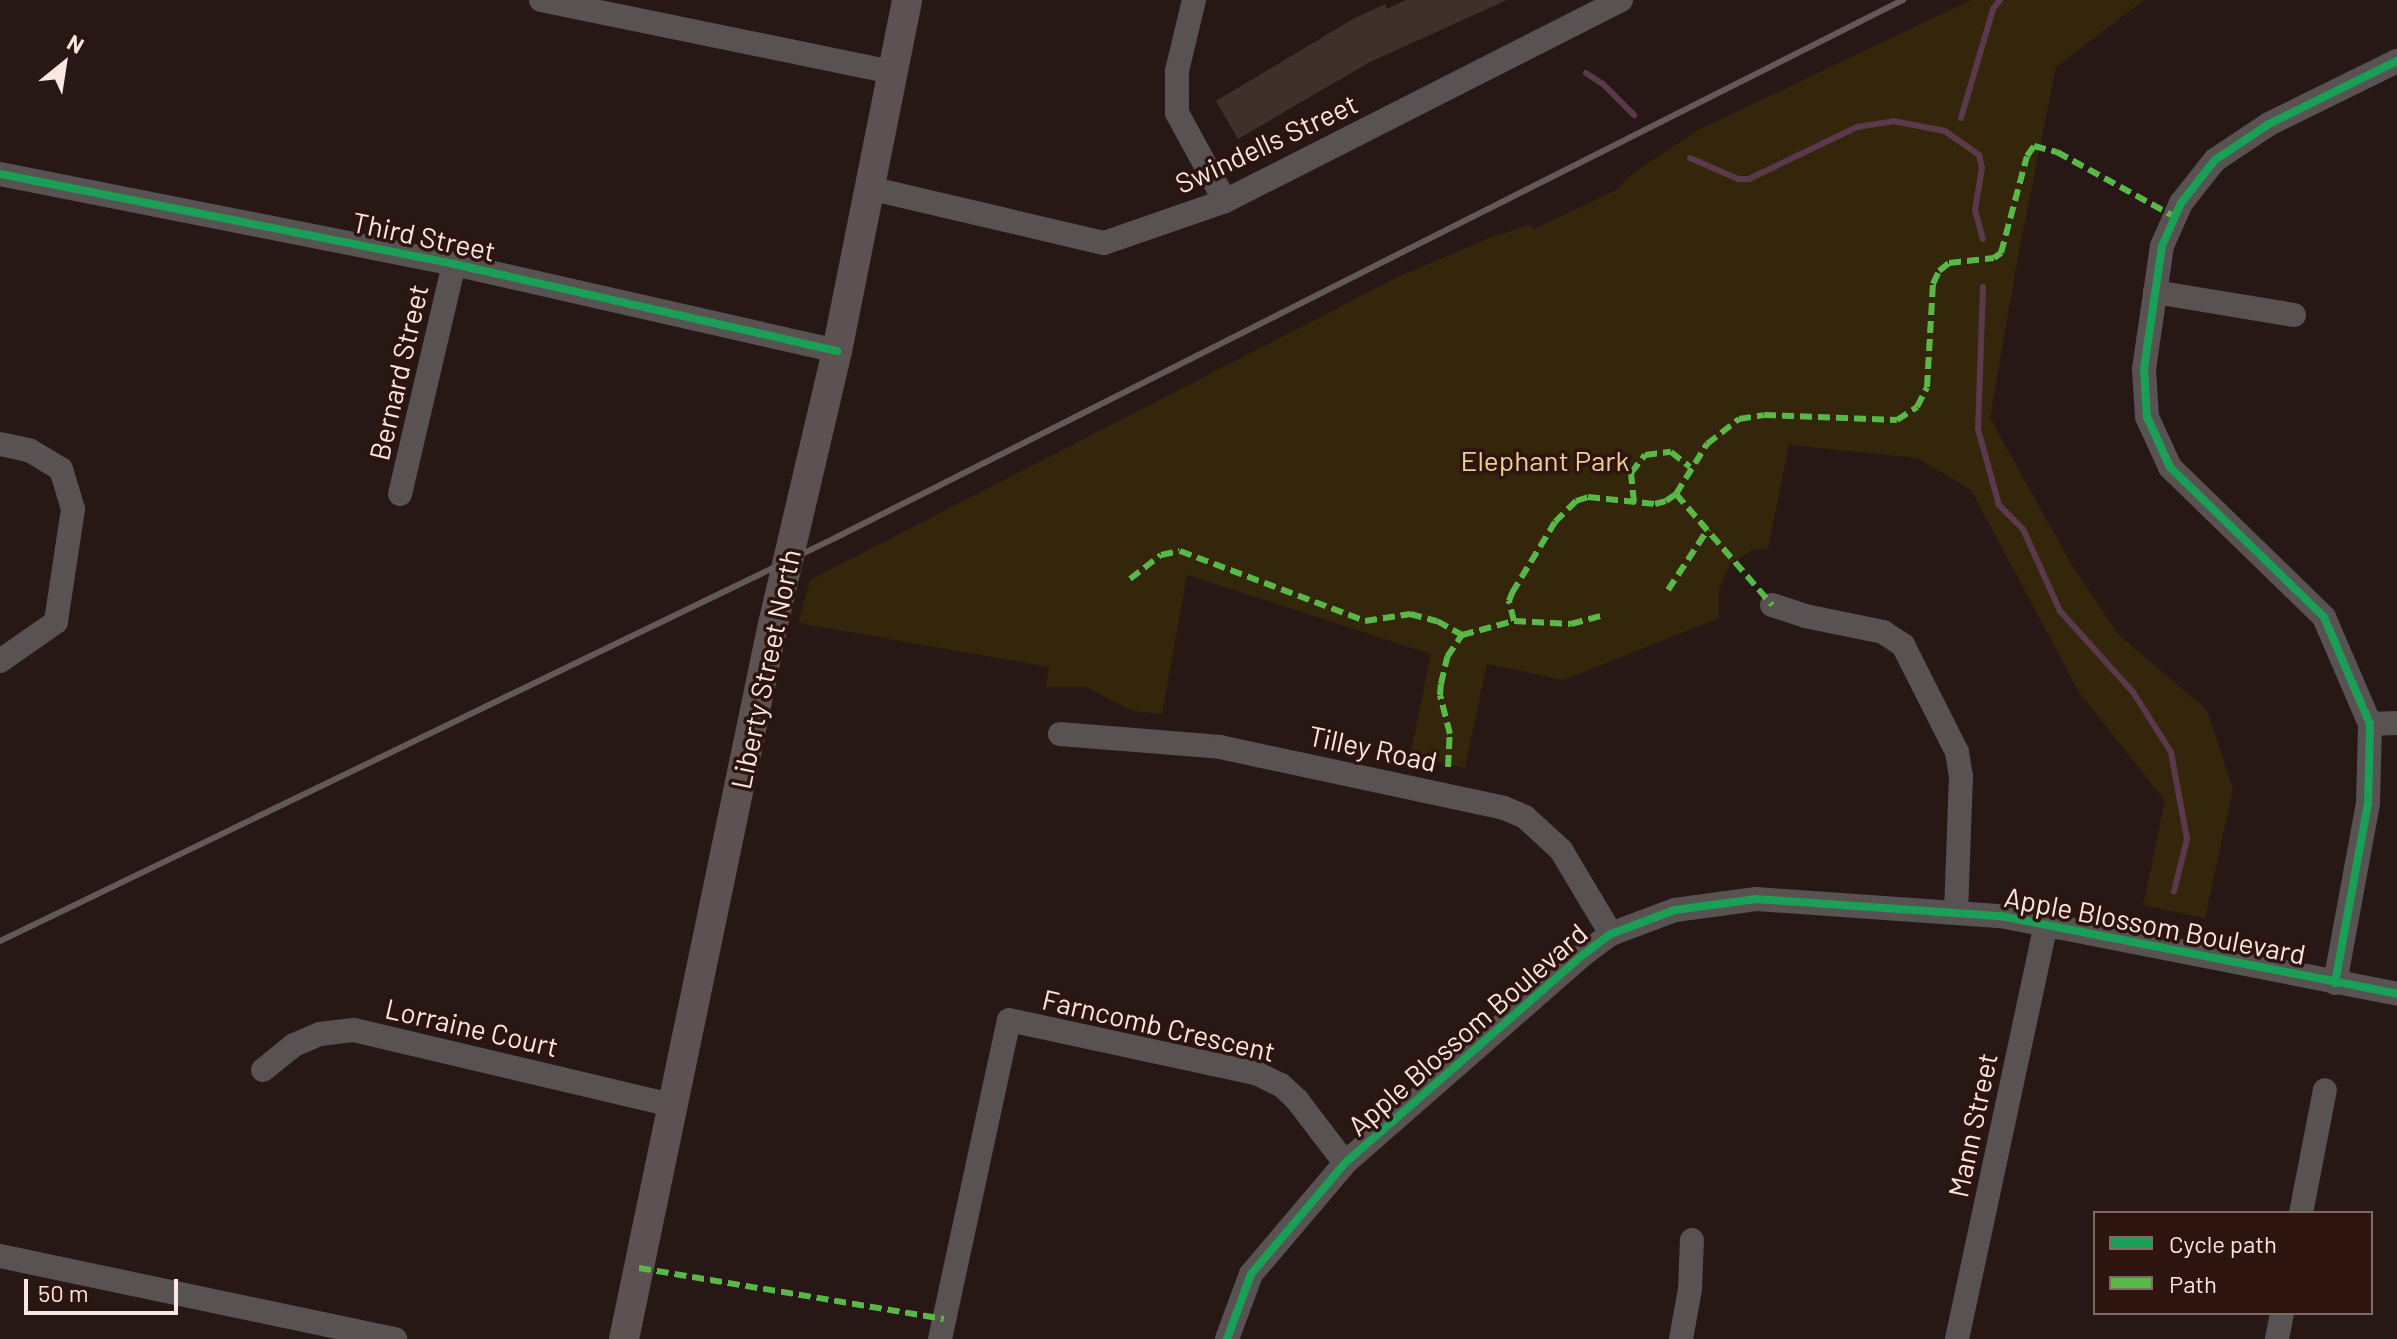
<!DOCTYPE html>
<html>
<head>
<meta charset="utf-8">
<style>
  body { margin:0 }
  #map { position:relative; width:2397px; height:1339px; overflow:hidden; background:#271815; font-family:Barlow,sans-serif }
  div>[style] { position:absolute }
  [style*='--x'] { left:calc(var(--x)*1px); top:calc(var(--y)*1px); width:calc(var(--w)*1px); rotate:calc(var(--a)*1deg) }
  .green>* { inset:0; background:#33260b }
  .stream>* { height:6px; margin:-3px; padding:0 3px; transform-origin:3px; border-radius:3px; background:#5a394d }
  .building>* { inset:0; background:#3d312a }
  .minor>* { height:24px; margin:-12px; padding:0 12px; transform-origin:12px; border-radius:12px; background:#585252 }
  .major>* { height:30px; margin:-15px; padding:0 15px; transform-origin:15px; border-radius:15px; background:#5c5251 }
  .rail>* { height:6px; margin:-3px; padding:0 3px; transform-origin:3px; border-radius:3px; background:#635958 }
  .quiet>* { height:6px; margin-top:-3px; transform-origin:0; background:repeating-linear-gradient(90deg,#58b947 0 12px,transparent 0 18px) }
  .cycleway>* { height:8px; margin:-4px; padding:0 4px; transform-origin:4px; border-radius:4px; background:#1a9f57 }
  span { translate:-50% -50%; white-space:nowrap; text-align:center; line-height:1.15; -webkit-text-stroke:7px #2e140e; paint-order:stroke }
  .street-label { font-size:28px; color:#fbe7e2 }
  .park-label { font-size:28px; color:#eed090 }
  .legend { position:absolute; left:2093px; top:1211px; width:280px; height:104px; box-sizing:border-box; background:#2e140e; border:2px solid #806863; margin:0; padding:10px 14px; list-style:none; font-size:24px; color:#fbe7e2 }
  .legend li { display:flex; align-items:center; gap:16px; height:40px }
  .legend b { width:40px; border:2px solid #806863 }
  .north { position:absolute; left:24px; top:24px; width:80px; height:80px; -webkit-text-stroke:6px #2e140e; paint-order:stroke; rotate:30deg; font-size:22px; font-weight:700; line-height:32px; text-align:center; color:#fbe7e2 }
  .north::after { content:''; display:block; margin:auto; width:28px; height:36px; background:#fbe7e2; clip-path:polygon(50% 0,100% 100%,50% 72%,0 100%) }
  .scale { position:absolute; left:24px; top:1279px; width:154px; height:36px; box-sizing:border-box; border:4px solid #fbe7e2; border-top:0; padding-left:10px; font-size:24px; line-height:28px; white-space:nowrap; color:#fbe7e2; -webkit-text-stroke:6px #2e140e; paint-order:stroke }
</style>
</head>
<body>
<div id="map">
  <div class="green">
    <div style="clip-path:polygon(1971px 0,2144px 0,2056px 67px,2020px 246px,1990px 418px,2073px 567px,2119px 635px,2207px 710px,2233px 789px,2205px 918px,2143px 905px,2165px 801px,2079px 692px,1971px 490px,1917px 458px,1789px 445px,1768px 549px,1753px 550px,1730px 564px,1719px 589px,1719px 618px,1564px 680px,1487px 664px,1465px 768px,1410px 756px,1431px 654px,1187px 575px,1162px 714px,1132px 711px,1086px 687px,1046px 687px,1049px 667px,798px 623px,810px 580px,1400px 276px,1494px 236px,1530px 225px,1534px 229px,1616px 190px,1629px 176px,1696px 131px)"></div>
  </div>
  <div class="stream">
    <div style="--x:1586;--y:73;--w:20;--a:33"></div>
    <div style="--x:1603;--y:84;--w:44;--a:45"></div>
    <div style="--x:1961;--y:118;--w:114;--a:-73.6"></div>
    <div style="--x:1993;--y:9;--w:11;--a:-52"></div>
    <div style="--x:1690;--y:158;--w:52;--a:23.6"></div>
    <div style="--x:1738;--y:179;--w:11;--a:0"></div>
    <div style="--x:1749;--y:179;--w:120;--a:-25.7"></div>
    <div style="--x:1857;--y:127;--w:36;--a:-9"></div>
    <div style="--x:1893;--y:121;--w:53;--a:10.9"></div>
    <div style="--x:1945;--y:131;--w:42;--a:35.2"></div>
    <div style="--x:1979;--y:155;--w:13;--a:77"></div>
    <div style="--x:1982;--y:168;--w:43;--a:99.5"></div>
    <div style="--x:1975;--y:210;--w:30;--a:75"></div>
    <div style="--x:1983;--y:287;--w:142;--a:92"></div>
    <div style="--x:1978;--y:429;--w:79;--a:74.6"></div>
    <div style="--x:1999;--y:505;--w:34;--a:45"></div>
    <div style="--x:2023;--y:529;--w:90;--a:65.7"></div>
    <div style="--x:2060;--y:611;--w:109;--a:48"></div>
    <div style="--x:2133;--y:692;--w:71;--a:57.7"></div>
    <div style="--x:2171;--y:752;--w:88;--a:79.6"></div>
    <div style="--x:2187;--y:839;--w:54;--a:104"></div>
  </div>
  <div class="building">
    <div style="clip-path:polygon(1406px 0,1507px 0,1370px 62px,1238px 139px,1216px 101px,1353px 19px,1385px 4px,1387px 9px)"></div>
  </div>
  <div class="minor">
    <div style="--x:541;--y:0;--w:358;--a:11.6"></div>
    <div style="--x:1194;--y:0;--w:73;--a:103.5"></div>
    <div style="--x:1177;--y:71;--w:42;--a:90"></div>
    <div style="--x:1177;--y:113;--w:100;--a:61.4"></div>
    <div style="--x:0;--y:174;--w:463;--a:11.2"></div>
    <div style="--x:454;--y:264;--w:393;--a:12.8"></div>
    <div style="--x:869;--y:188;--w:241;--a:13.2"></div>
    <div style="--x:1104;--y:243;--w:128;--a:-19.1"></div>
    <div style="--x:1225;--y:201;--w:444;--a:-26.9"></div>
    <div style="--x:2155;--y:292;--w:141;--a:9.4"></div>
    <div style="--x:0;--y:444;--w:30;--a:12"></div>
    <div style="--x:29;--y:450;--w:37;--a:31"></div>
    <div style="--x:61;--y:469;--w:42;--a:73.3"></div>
    <div style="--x:73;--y:509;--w:114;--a:98.6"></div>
    <div style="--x:56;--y:622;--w:68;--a:145.1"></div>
    <div style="--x:400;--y:494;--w:236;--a:-76.8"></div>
    <div style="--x:1772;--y:605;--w:35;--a:18"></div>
    <div style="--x:1805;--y:616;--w:80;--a:11.6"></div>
    <div style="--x:1883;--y:632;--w:24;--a:33"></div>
    <div style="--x:1903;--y:645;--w:120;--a:63.2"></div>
    <div style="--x:1957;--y:752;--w:24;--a:81"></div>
    <div style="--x:1961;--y:776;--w:135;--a:92.1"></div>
    <div style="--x:2370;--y:724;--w:27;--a:-2"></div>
    <div style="--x:1060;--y:734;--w:161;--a:4.6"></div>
    <div style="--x:1220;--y:747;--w:290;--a:12.1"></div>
    <div style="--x:1504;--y:808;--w:23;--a:23"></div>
    <div style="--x:1525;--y:817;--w:49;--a:42.5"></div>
    <div style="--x:1561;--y:850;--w:98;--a:59.2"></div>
    <div style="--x:2335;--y:983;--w:183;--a:-79.6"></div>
    <div style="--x:2368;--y:803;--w:79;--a:-88.5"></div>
    <div style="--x:2370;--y:724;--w:116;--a:-113.3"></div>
    <div style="--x:2324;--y:617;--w:215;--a:-135.8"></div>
    <div style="--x:2170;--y:467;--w:55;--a:-114.7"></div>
    <div style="--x:2147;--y:417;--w:48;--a:-93.6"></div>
    <div style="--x:2144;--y:369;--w:124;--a:-81.7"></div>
    <div style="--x:2162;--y:246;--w:47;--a:-66.2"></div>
    <div style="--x:2181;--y:203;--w:55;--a:-51.7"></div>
    <div style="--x:2215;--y:160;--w:65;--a:-33.7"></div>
    <div style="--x:2269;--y:124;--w:143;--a:-26.2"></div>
    <div style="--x:263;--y:1070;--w:40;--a:-39"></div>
    <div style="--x:294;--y:1045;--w:28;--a:-23"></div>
    <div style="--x:320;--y:1034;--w:34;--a:-7"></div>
    <div style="--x:354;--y:1030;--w:330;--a:13.3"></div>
    <div style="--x:2301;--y:1213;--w:125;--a:-79"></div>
    <div style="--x:0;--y:1256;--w:404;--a:11.9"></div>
    <div style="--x:940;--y:1339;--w:326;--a:-77.8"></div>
    <div style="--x:1009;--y:1020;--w:255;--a:12.2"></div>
    <div style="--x:1258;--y:1074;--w:25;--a:26"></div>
    <div style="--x:1281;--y:1085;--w:22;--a:43"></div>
    <div style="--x:1297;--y:1100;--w:79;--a:52.7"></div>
    <div style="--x:1227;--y:1339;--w:69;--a:-69.7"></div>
    <div style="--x:1251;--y:1274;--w:145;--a:-49.7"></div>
    <div style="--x:1345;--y:1163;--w:317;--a:-41.2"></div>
    <div style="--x:1584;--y:954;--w:34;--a:-37"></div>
    <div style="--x:1611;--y:934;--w:68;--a:-20.6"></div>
    <div style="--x:1675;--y:910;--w:82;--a:-7.7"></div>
    <div style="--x:1756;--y:899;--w:246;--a:4"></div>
    <div style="--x:2001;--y:916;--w:404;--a:11.1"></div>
    <div style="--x:1681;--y:1339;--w:51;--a:-79.8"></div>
    <div style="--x:1690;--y:1289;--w:49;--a:-87.7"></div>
    <div style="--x:1957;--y:1339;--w:424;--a:-77.9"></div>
    <div style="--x:2277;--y:1339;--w:26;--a:-79"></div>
  </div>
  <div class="major">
    <div style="--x:624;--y:1339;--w:730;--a:-78.23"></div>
    <div style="--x:773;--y:624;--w:280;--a:-76.8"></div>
    <div style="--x:837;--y:351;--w:358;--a:-78.7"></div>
  </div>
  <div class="rail">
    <div style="--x:0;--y:941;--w:927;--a:-25.76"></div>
    <div style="--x:835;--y:538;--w:1196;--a:-26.74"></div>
  </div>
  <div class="quiet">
    <div style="--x:1676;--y:494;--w:147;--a:49.1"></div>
    <div style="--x:1634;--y:502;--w:29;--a:-96"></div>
    <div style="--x:1631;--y:473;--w:23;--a:-52"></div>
    <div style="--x:1645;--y:455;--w:26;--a:-7"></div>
    <div style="--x:1671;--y:452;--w:24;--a:38"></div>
    <div style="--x:1130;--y:579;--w:39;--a:-38"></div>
    <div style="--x:1161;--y:555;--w:19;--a:-12"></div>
    <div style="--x:1180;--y:551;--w:198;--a:20.7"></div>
    <div style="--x:1365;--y:621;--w:46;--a:-8.8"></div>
    <div style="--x:1410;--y:614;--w:28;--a:15"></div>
    <div style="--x:1437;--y:621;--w:29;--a:29"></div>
    <div style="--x:1462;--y:635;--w:54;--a:-15.1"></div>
    <div style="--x:1514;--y:621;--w:57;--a:3"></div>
    <div style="--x:1571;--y:624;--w:31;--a:-15"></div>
    <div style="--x:1668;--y:590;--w:73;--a:-56.7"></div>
    <div style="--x:1514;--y:621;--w:21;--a:-104"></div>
    <div style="--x:1509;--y:601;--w:9;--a:-69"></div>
    <div style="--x:1512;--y:593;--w:83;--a:-58.8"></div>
    <div style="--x:1555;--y:522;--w:30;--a:-45"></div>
    <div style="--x:1576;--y:501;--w:13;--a:-18"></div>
    <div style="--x:1588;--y:497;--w:67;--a:6"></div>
    <div style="--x:1655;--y:504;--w:11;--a:-15"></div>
    <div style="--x:1666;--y:501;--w:12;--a:-35"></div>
    <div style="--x:1676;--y:494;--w:59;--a:-58.2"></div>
    <div style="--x:1707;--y:444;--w:41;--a:-38"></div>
    <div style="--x:1739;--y:419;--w:25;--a:-9"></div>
    <div style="--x:1764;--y:415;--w:133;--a:2.2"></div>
    <div style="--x:1897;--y:420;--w:24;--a:-33"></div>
    <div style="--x:1917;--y:407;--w:22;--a:-63"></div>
    <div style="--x:1927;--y:387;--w:103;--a:-86.7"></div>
    <div style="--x:1933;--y:284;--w:14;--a:-65"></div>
    <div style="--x:1939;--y:271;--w:13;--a:-39"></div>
    <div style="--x:1949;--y:263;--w:45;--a:-6.3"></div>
    <div style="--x:1994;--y:258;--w:9;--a:-36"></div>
    <div style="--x:2001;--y:253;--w:100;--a:-75"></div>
    <div style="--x:2027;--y:156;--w:12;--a:-55"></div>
    <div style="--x:2034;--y:146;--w:24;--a:15"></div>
    <div style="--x:2057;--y:152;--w:135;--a:28.8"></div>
    <div style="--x:1448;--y:767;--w:33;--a:-87"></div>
    <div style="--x:1450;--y:734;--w:40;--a:-104.4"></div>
    <div style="--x:1440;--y:695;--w:11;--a:-85"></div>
    <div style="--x:1441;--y:684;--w:28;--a:-77"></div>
    <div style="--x:1447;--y:657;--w:27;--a:-56"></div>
    <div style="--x:639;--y:1268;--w:309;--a:9.5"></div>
  </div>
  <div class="cycleway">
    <div style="--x:0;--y:174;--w:463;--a:11.2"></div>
    <div style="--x:454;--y:264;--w:393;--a:12.8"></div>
    <div style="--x:2335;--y:983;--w:183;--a:-79.6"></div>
    <div style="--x:2368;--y:803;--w:79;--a:-88.5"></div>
    <div style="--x:2370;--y:724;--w:116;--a:-113.3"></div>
    <div style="--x:2324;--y:617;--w:215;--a:-135.8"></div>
    <div style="--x:2170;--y:467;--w:55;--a:-114.7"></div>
    <div style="--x:2147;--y:417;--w:48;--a:-93.6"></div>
    <div style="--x:2144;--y:369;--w:124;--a:-81.7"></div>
    <div style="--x:2162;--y:246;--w:47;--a:-66.2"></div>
    <div style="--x:2181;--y:203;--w:55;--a:-51.7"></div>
    <div style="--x:2215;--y:160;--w:65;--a:-33.7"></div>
    <div style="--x:2269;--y:124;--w:143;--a:-26.2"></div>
    <div style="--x:1227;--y:1339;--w:69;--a:-69.7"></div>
    <div style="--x:1251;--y:1274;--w:145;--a:-49.7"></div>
    <div style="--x:1345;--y:1163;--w:317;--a:-41.2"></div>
    <div style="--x:1584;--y:954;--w:34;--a:-37"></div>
    <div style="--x:1611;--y:934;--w:68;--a:-20.6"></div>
    <div style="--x:1675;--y:910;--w:82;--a:-7.7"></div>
    <div style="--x:1756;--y:899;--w:246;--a:4"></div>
    <div style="--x:2001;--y:916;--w:404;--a:11.1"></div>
  </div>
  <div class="street-label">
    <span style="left:1266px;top:143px;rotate:-25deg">Swindells Street</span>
    <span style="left:424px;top:236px;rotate:12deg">Third Street</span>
    <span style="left:398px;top:372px;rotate:-77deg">Bernard Street</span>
    <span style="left:765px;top:669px;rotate:-78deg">Liberty Street North</span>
    <span style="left:1373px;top:748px;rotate:12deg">Tilley Road</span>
    <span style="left:2155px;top:925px;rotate:11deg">Apple Blossom Boulevard</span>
    <span style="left:1159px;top:1025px;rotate:13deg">Farncomb Crescent</span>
    <span style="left:472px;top:1027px;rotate:13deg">Lorraine Court</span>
    <span style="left:1467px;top:1029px;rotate:-41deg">Apple Blossom Boulevard</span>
    <span style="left:1972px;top:1125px;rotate:-78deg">Mann Street</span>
  </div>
  <div class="park-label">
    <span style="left:1545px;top:460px">Elephant Park</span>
  </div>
  <ul class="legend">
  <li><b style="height:10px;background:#1a9f57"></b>Cycle path</li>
  <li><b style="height:10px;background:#58b947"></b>Path</li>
  </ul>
  <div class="north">N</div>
  <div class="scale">50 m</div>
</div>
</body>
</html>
